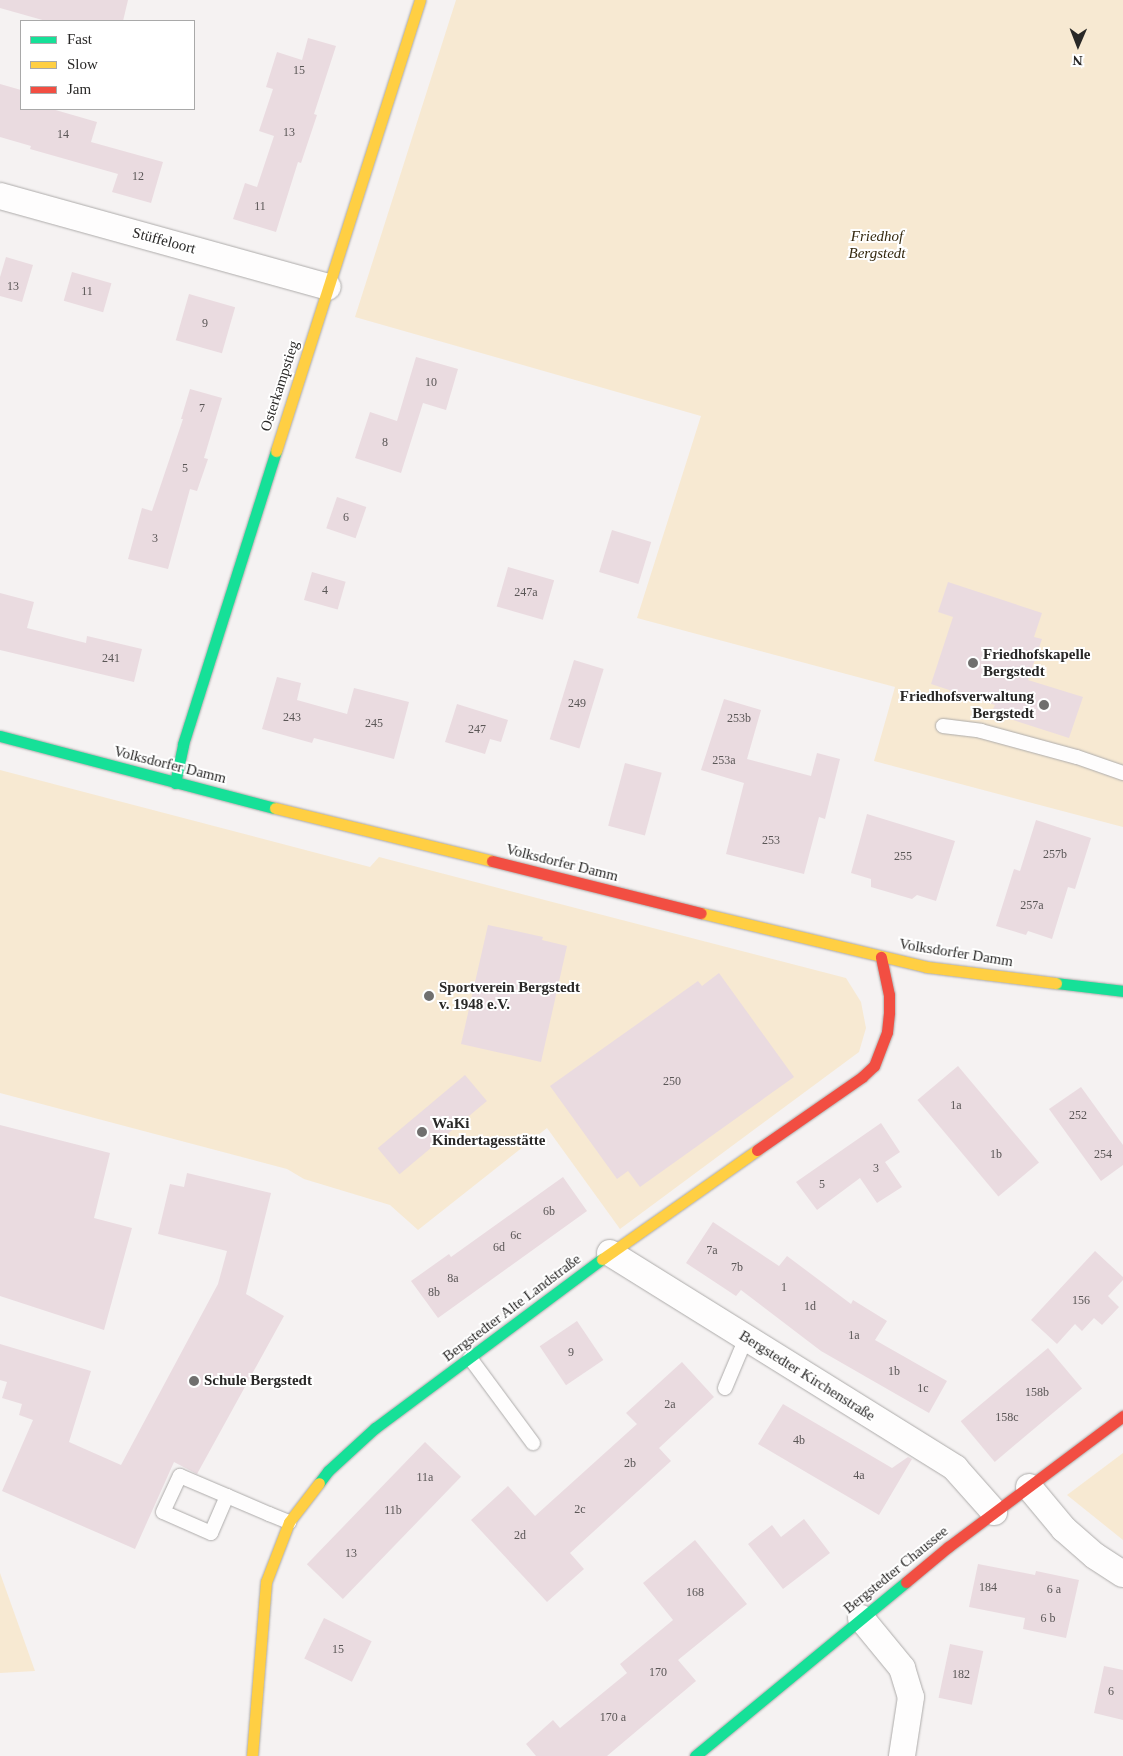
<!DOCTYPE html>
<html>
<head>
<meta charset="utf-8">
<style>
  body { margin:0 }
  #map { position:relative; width:1123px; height:1756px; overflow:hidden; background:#f5f2f2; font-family:"Times New Roman",serif }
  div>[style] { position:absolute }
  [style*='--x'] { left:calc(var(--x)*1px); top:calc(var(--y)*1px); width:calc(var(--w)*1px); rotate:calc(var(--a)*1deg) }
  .green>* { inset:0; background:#f7e9d2 }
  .building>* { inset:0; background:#eadbe0; transform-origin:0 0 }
  .roads { filter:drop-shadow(0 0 1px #adabaa) drop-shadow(0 0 1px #adabaa) }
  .lane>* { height:14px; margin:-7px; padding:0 7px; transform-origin:7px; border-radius:7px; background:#fefdfd }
  .street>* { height:26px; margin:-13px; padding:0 13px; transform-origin:13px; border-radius:13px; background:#fefdfd }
  .fast>* { height:11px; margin:-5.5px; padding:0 5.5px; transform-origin:5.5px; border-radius:5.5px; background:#16e098 }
  .slow>* { height:11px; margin:-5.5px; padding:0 5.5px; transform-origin:5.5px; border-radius:5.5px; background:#ffcf43 }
  .jam>* { height:11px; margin:-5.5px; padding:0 5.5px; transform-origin:5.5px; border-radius:5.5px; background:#f24e42 }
  .dots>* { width:14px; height:14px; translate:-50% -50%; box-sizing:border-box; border:2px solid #fff; border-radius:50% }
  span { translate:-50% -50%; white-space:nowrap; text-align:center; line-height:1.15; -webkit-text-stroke:4px #fff; paint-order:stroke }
  .number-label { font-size:12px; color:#5a5656 }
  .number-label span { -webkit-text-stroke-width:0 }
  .park-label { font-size:15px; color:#34280e; font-style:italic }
  .street-label { font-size:15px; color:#292827 }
  .poi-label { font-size:15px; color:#292827; font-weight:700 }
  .left { translate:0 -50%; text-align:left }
  .right { translate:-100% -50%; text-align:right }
  .legend { position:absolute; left:20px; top:20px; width:175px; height:90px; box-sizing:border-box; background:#fff; border:1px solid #a9a9a9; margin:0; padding:6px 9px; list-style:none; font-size:15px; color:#292827 }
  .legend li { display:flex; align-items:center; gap:10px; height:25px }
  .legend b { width:25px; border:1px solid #a9a9a9 }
  .north { position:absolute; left:1053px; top:20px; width:50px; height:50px; -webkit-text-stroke:4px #fff; paint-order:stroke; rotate:181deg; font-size:14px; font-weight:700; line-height:20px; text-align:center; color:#292827 }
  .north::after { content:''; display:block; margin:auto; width:18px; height:22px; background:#292827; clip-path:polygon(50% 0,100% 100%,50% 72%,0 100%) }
</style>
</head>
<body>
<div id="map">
  <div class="green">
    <div style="clip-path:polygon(456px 0,1123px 0,1123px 827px,874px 761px,895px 687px,637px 618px,701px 416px,355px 317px)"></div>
    <div style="clip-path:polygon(0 770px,370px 867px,379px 857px,846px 978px,861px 1002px,866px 1028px,859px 1052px,620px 1229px,547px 1128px,418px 1230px,390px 1205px,304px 1179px,287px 1169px,0 1093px)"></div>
    <div style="clip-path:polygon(1123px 1453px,1123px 1540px,1067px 1495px)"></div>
    <div style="clip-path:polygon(0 1573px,35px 1671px,0 1673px)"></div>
  </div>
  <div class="building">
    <div style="clip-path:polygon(0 0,128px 0,123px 21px,46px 21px,0 8px)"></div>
    <div style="clip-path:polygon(308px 38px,336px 46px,314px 114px,317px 115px,301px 163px,298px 162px,276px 232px,233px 219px,245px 183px,257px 187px,274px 136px,259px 131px,273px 89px,266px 87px,277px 52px,302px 60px)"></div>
    <div style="clip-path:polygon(0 84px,21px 90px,21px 109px,52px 109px,97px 122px,91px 142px,163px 162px,151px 203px,112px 192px,118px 174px,30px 149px,31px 146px,0 137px)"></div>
    <div style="clip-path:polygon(6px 257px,33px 265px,22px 302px,0 296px,0 277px)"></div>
    <div style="left:72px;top:272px;width:41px;height:30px;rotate:16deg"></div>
    <div style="left:189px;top:294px;width:48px;height:48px;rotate:16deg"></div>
    <div style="clip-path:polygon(416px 357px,458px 369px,446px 410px,423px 403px,401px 473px,355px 458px,370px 412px,397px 421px)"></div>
    <div style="clip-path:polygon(190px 389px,222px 398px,204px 458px,208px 459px,197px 491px,190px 489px,168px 569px,128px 559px,142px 508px,152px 511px,183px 419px,181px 419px)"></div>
    <div style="left:337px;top:497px;width:31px;height:33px;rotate:19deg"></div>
    <div style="left:612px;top:530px;width:41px;height:44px;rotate:17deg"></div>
    <div style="left:508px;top:567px;width:48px;height:41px;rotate:16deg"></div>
    <div style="left:312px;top:572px;width:35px;height:29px;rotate:16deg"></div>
    <div style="clip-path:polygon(948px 582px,1042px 613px,1034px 637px,1042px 639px,1028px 680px,1083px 697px,1069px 738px,1004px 717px,1006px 713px,993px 709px,995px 705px,931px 684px,953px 617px,938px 612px)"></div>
    <div style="clip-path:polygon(0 593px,34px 602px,27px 628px,86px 643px,87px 636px,142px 649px,134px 682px,0 650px)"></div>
    <div style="left:574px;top:660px;width:31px;height:83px;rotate:17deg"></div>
    <div style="clip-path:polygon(277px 677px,301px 683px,297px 700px,347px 714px,354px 688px,409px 702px,394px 759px,314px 738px,312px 743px,262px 729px)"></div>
    <div style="clip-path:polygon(724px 699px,761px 710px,747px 759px,811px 776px,817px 753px,840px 759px,825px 819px,819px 817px,804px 874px,726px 854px,744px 783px,701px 770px)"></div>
    <div style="clip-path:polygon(457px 704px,508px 720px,501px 742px,490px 739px,485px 754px,445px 742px)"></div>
    <div style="left:625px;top:763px;width:38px;height:65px;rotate:15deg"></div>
    <div style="clip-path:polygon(867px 814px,955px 841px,936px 901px,917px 895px,912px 899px,871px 887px,871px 879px,851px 873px)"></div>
    <div style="clip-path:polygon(1036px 820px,1091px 838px,1075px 889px,1068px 887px,1052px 939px,1028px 931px,1026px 935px,996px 926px,1014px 869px,1020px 871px)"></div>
    <div style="clip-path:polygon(488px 925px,543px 937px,542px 940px,567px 946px,541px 1062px,461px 1044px)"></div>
    <div style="clip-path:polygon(719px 973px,794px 1077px,640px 1187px,628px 1171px,617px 1179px,550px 1086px,698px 981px,702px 986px)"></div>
    <div style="left:958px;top:1066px;width:126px;height:53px;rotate:50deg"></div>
    <div style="left:465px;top:1075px;width:34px;height:114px;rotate:50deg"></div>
    <div style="clip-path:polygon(1081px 1087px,1123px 1145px,1123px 1165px,1101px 1181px,1049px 1109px)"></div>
    <div style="clip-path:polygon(881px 1123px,900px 1152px,885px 1162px,902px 1187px,877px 1203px,860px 1178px,817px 1210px,796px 1182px)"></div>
    <div style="clip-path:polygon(0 1125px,110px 1153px,94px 1218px,132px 1228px,104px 1330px,0 1296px)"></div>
    <div style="clip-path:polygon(187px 1173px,271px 1193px,246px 1294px,284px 1316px,197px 1474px,174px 1462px,135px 1549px,2px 1491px,33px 1420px,19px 1415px,22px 1404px,2px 1398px,7px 1382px,0 1380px,0 1344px,91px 1371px,69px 1442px,121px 1465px,218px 1284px,227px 1251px,158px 1234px,170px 1184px,184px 1187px)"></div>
    <div style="clip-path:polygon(563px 1177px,587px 1211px,438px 1318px,411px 1281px,449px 1254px,451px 1257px)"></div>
    <div style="clip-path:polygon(713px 1222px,779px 1266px,787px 1256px,851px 1304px,853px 1300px,887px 1321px,875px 1340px,947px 1381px,929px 1413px,821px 1351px,741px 1290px,736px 1296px,686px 1263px)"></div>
    <div style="clip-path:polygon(1095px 1251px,1123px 1277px,1123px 1280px,1108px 1296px,1119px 1307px,1102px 1325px,1094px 1318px,1082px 1331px,1075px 1324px,1057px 1344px,1031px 1320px)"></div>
    <div style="left:577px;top:1321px;width:47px;height:45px;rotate:56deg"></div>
    <div style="left:1048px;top:1348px;width:53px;height:114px;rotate:50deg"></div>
    <div style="clip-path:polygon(682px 1362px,714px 1397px,659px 1448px,671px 1461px,570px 1553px,584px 1569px,547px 1602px,471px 1520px,508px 1486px,535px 1516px,637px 1424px,626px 1413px)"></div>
    <div style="clip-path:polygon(783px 1404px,892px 1468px,908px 1457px,912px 1459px,879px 1515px,758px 1444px)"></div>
    <div style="left:425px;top:1442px;width:50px;height:170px;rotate:44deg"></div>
    <div style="clip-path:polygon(804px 1519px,830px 1553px,783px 1589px,748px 1544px,772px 1525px,781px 1537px)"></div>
    <div style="clip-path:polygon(695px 1540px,747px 1604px,678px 1660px,696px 1681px,607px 1756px,536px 1756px,526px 1744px,553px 1720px,560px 1728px,627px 1673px,620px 1664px,673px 1620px,643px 1583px)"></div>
    <div style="clip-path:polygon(978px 1564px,1035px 1575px,1036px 1571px,1079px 1580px,1066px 1638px,1023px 1629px,1025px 1618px,969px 1607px)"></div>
    <div style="left:324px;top:1618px;width:53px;height:45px;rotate:26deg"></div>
    <div style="left:950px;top:1644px;width:34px;height:55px;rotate:12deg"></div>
    <div style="clip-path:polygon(1104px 1666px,1123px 1670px,1123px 1720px,1094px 1713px)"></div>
  </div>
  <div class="roads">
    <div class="lane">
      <div style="--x:943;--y:726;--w:38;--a:7"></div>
      <div style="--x:981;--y:731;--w:99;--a:15.2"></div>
      <div style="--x:1077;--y:757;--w:49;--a:19.2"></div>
      <div style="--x:470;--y:1358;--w:106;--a:53.5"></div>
      <div style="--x:725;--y:1388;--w:54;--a:-67.2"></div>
      <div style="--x:227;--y:1496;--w:40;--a:113.4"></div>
      <div style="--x:211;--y:1533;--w:52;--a:-156.4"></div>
      <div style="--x:163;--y:1512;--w:40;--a:-65"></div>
      <div style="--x:180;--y:1476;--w:51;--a:23.1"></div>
      <div style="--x:227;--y:1496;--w:46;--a:23.2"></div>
      <div style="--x:269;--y:1514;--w:22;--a:22"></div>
    </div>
    <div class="street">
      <div style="--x:0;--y:196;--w:340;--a:15.5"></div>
      <div style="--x:610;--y:1253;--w:407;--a:31.9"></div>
      <div style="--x:955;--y:1468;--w:59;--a:48.4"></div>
      <div style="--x:1029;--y:1487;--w:55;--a:50.2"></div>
      <div style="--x:1064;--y:1529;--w:41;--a:41.1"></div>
      <div style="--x:1095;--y:1556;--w:33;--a:33"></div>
      <div style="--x:861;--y:1618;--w:65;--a:50.6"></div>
      <div style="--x:902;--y:1668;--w:30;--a:73"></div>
      <div style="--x:911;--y:1697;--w:60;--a:98.7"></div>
    </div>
    <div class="fast">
      <div style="--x:0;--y:736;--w:284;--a:14.7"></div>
      <div style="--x:175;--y:783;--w:40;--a:-78"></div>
      <div style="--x:183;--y:744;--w:307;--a:-72.4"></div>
      <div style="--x:1056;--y:983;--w:67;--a:6.8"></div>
      <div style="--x:319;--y:1483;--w:15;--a:-53"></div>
      <div style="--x:328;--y:1471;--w:64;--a:-42.5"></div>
      <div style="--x:375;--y:1428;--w:283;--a:-36.7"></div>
      <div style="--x:695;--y:1756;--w:273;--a:-39.5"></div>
    </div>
    <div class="slow">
      <div style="--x:276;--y:451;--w:473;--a:-72.3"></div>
      <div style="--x:275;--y:808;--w:223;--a:13.7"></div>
      <div style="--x:701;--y:913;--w:232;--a:13.4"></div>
      <div style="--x:927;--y:967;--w:130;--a:7.1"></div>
      <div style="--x:602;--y:1259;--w:189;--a:-35.1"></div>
      <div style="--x:252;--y:1756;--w:175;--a:-85.4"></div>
      <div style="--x:266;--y:1582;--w:64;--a:-69"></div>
      <div style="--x:289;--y:1522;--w:49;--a:-52.4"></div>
    </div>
    <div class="jam">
      <div style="--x:492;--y:861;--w:215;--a:14"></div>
      <div style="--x:757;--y:1150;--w:128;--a:-34.8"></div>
      <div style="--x:862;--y:1077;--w:16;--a:-43"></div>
      <div style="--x:874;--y:1066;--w:36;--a:-69"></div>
      <div style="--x:887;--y:1032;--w:20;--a:-84"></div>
      <div style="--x:889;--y:1012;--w:17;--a:-90"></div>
      <div style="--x:889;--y:995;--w:39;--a:-102"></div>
      <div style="--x:906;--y:1582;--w:55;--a:-39.8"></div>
      <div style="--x:948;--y:1547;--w:219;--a:-36.8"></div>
    </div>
  </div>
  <div class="dots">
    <div style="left:973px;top:663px;background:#706f6e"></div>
    <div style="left:1044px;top:705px;background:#706f6e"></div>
    <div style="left:429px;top:996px;background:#706f6e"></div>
    <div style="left:422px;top:1132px;background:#706f6e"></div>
    <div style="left:194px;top:1381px;background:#706f6e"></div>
  </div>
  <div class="number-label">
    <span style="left:299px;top:71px">15</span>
    <span style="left:289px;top:133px">13</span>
    <span style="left:63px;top:135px">14</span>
    <span style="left:138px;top:177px">12</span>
    <span style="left:260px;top:207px">11</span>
    <span style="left:13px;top:287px">13</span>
    <span style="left:87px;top:292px">11</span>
    <span style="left:205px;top:324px">9</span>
    <span style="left:431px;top:383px">10</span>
    <span style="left:202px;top:409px">7</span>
    <span style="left:385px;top:443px">8</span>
    <span style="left:185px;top:469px">5</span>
    <span style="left:346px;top:518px">6</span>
    <span style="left:155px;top:539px">3</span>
    <span style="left:325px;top:591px">4</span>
    <span style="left:526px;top:593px">247a</span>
    <span style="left:111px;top:659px">241</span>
    <span style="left:577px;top:704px">249</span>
    <span style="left:292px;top:718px">243</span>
    <span style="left:739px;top:719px">253b</span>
    <span style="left:374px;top:724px">245</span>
    <span style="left:477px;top:730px">247</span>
    <span style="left:724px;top:761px">253a</span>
    <span style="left:771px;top:841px">253</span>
    <span style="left:1055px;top:855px">257b</span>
    <span style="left:903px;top:857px">255</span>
    <span style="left:1032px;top:906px">257a</span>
    <span style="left:672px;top:1082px">250</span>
    <span style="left:956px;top:1106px">1a</span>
    <span style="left:1078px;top:1116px">252</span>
    <span style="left:996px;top:1155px">1b</span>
    <span style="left:1103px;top:1155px">254</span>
    <span style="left:876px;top:1169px">3</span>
    <span style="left:822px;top:1185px">5</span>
    <span style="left:549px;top:1212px">6b</span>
    <span style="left:516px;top:1236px">6c</span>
    <span style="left:499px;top:1248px">6d</span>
    <span style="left:712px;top:1251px">7a</span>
    <span style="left:737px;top:1268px">7b</span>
    <span style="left:453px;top:1279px">8a</span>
    <span style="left:784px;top:1288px">1</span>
    <span style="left:434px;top:1293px">8b</span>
    <span style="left:1081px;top:1301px">156</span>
    <span style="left:810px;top:1307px">1d</span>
    <span style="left:854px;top:1336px">1a</span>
    <span style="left:571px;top:1353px">9</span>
    <span style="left:894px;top:1372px">1b</span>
    <span style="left:923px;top:1389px">1c</span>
    <span style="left:1037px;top:1393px">158b</span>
    <span style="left:670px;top:1405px">2a</span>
    <span style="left:1007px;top:1418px">158c</span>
    <span style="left:799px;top:1441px">4b</span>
    <span style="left:630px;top:1464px">2b</span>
    <span style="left:859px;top:1476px">4a</span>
    <span style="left:425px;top:1478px">11a</span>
    <span style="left:580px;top:1510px">2c</span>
    <span style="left:393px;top:1511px">11b</span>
    <span style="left:520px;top:1536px">2d</span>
    <span style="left:351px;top:1554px">13</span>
    <span style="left:988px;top:1588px">184</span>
    <span style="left:1054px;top:1590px">6 a</span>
    <span style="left:695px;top:1593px">168</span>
    <span style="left:1048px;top:1619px">6 b</span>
    <span style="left:338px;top:1650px">15</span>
    <span style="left:658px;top:1673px">170</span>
    <span style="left:961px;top:1675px">182</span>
    <span style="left:1111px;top:1692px">6</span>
    <span style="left:613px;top:1718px">170 a</span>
  </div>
  <div class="park-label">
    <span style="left:877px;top:245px">Friedhof<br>Bergstedt</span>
  </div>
  <div class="street-label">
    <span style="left:164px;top:241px;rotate:15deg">Stüffeloort</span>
    <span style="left:280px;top:386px;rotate:-72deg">Osterkampstieg</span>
    <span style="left:170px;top:765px;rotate:14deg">Volksdorfer Damm</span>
    <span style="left:562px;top:863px;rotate:14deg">Volksdorfer Damm</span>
    <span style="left:956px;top:953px;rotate:9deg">Volksdorfer Damm</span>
    <span style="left:512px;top:1308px;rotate:-37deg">Bergstedter Alte Landstraße</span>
    <span style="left:807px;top:1376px;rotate:32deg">Bergstedter Kirchenstraße</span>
    <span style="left:896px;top:1570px;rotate:-39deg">Bergstedter Chaussee</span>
  </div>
  <div class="poi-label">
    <span class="left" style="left:983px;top:663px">Friedhofskapelle<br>Bergstedt</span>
    <span class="right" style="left:1034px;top:705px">Friedhofsverwaltung<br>Bergstedt</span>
    <span class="left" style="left:439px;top:996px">Sportverein Bergstedt<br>v. 1948 e.V.</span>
    <span class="left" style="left:432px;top:1132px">WaKi<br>Kindertagesstätte</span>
    <span class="left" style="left:204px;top:1381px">Schule Bergstedt</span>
  </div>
  <ul class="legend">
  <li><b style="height:6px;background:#16e098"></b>Fast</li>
  <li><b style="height:6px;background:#ffcf43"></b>Slow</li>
  <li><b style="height:6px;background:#f24e42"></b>Jam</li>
  </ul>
  <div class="north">N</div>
</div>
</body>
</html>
